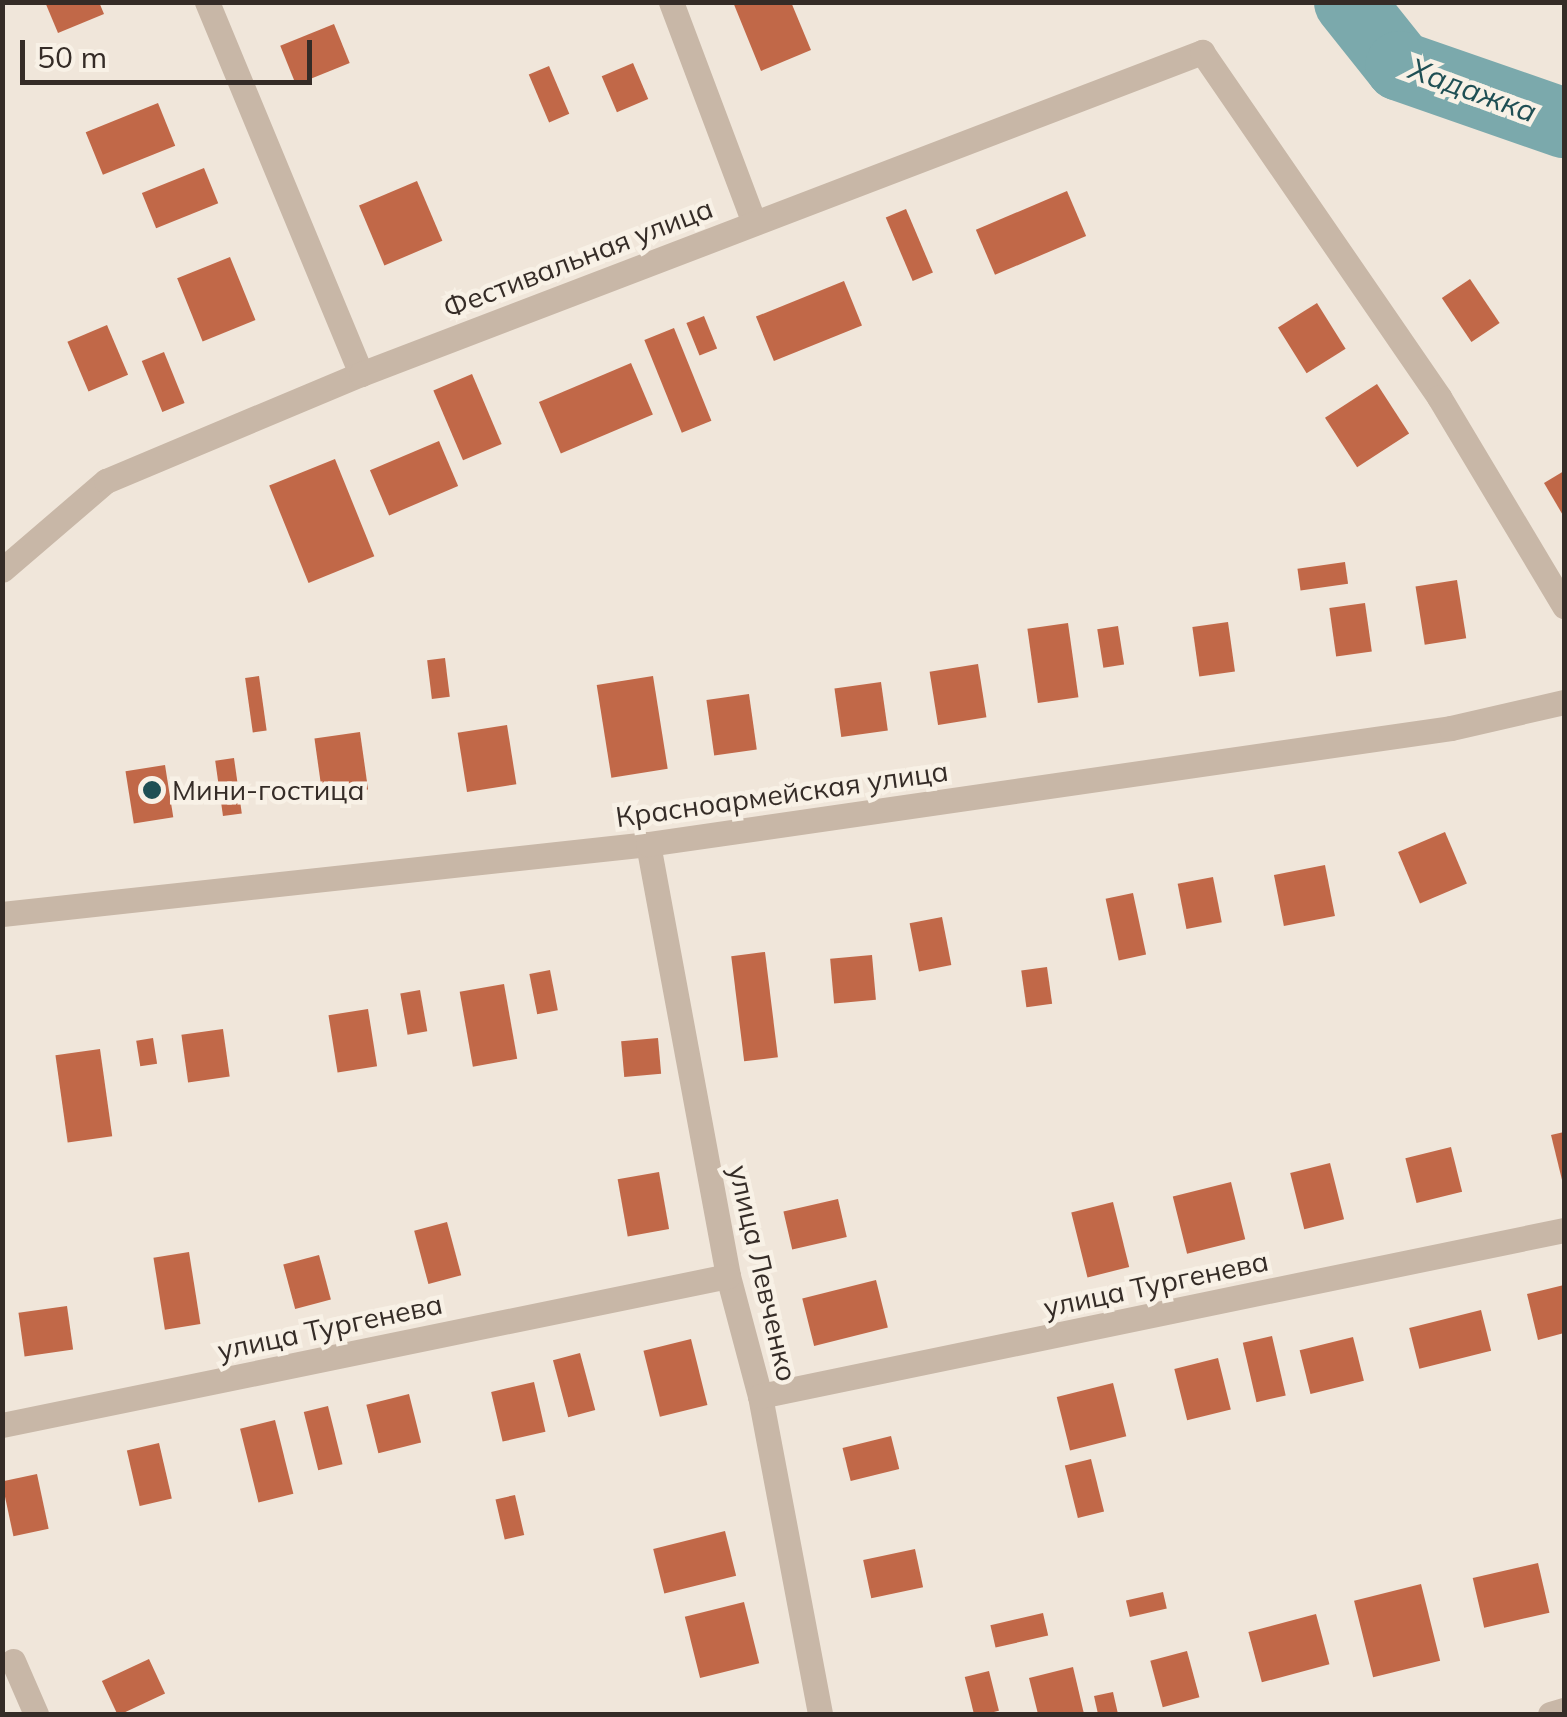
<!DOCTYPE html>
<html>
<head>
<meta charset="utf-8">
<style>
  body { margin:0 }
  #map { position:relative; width:1567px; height:1717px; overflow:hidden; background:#f0e6da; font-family:Mulish,sans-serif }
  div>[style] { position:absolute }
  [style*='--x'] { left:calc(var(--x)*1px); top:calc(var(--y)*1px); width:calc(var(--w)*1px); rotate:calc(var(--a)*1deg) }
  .river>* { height:70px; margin:-35px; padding:0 35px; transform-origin:35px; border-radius:35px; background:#7ba9ac }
  .building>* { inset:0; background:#c16848; transform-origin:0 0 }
  .street>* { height:25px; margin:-12.5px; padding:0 12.5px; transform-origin:12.5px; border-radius:12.5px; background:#c8b7a7 }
  .dots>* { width:28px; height:28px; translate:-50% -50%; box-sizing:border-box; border:5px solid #f8f1e6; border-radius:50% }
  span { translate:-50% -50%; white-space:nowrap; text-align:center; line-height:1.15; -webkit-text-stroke:9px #f8f1e6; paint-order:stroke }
  .street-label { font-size:28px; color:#352c27 }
  .poi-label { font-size:28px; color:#352c27 }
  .left { translate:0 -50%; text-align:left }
  .water-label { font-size:30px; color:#1f4f54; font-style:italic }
  .frame { position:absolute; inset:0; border:5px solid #352c27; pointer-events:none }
  .scale { position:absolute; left:20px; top:40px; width:292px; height:45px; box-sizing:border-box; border:5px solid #352c27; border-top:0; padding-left:12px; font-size:30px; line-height:35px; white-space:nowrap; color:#352c27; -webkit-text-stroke:8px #f8f1e6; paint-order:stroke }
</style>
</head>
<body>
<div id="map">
  <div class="river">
    <div style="--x:1349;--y:2;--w:82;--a:51.4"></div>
    <div style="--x:1400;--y:66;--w:174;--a:19.2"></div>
  </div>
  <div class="building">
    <div style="clip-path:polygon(45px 2px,99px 2px,104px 14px,58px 33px)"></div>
    <div style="clip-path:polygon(733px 2px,791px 2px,811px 50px,761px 71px)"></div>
    <div style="left:334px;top:24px;width:42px;height:58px;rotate:68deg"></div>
    <div style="left:633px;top:63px;width:39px;height:34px;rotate:67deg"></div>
    <div style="left:549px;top:66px;width:52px;height:22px;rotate:67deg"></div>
    <div style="left:158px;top:103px;width:46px;height:78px;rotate:68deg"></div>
    <div style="left:204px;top:168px;width:38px;height:67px;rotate:68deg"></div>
    <div style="left:417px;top:181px;width:65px;height:63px;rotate:67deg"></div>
    <div style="left:1067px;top:191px;width:49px;height:99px;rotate:67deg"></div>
    <div style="left:906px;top:209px;width:69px;height:22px;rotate:67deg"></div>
    <div style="left:230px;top:257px;width:68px;height:57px;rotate:68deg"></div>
    <div style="left:1470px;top:279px;width:53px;height:34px;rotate:56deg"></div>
    <div style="left:844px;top:281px;width:48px;height:95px;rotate:68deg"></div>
    <div style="left:1317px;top:303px;width:54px;height:46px;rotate:58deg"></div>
    <div style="left:704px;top:316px;width:35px;height:19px;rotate:68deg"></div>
    <div style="left:107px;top:325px;width:54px;height:43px;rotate:67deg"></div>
    <div style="left:674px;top:328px;width:100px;height:32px;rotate:68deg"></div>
    <div style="left:164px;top:352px;width:55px;height:24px;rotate:68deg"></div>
    <div style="left:631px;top:363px;width:56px;height:100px;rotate:67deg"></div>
    <div style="left:472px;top:374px;width:76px;height:42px;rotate:67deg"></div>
    <div style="left:1377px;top:384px;width:59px;height:62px;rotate:57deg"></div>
    <div style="left:439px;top:441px;width:49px;height:75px;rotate:67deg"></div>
    <div style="left:335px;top:459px;width:105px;height:71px;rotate:68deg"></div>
    <div style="clip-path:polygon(1564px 471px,1564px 517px,1544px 483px)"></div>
    <div style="left:1345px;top:562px;width:22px;height:48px;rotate:82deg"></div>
    <div style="left:1457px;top:580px;width:59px;height:42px;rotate:81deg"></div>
    <div style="left:1365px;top:603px;width:49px;height:36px;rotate:82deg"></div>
    <div style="left:1228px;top:622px;width:50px;height:36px;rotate:82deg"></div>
    <div style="left:1068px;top:623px;width:75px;height:41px;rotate:82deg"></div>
    <div style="left:1118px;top:626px;width:39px;height:21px;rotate:81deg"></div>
    <div style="left:445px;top:658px;width:39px;height:18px;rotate:83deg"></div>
    <div style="left:978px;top:664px;width:54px;height:49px;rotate:81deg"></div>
    <div style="left:259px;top:676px;width:55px;height:14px;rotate:82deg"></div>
    <div style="left:653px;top:676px;width:94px;height:57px;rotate:81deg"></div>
    <div style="left:881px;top:682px;width:49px;height:47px;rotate:82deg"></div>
    <div style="left:749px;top:694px;width:56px;height:43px;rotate:82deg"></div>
    <div style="left:507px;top:725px;width:60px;height:50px;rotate:81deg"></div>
    <div style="left:360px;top:732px;width:58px;height:46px;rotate:82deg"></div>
    <div style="left:234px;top:758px;width:56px;height:19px;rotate:82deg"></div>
    <div style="left:165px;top:765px;width:53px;height:40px;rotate:81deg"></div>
    <div style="left:1445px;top:832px;width:56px;height:51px;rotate:67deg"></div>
    <div style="left:1325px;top:865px;width:52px;height:52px;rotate:79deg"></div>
    <div style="left:1213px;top:877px;width:46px;height:36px;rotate:79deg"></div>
    <div style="left:1133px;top:893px;width:63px;height:28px;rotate:78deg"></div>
    <div style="left:942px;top:917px;width:49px;height:33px;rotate:79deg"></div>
    <div style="left:765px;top:952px;width:106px;height:34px;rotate:83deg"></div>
    <div style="left:872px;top:955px;width:45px;height:42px;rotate:85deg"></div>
    <div style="left:1047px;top:967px;width:37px;height:26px;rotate:82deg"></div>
    <div style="left:550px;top:970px;width:41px;height:21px;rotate:79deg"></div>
    <div style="left:504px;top:984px;width:76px;height:45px;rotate:80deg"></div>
    <div style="left:420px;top:990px;width:42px;height:20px;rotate:80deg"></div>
    <div style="left:368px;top:1009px;width:58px;height:40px;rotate:81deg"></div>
    <div style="left:223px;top:1029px;width:48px;height:42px;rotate:82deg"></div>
    <div style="left:153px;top:1038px;width:26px;height:17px;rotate:81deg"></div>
    <div style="left:658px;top:1038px;width:36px;height:37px;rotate:85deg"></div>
    <div style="left:100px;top:1049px;width:88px;height:45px;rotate:82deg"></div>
    <div style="clip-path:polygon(1564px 1132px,1564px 1184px,1563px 1184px,1551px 1135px)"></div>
    <div style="left:1451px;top:1147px;width:46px;height:47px;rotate:76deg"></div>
    <div style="left:1330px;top:1163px;width:58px;height:41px;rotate:76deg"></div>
    <div style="left:659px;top:1172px;width:58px;height:42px;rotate:80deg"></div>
    <div style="left:1231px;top:1182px;width:59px;height:60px;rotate:76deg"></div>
    <div style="left:838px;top:1199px;width:39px;height:56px;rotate:77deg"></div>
    <div style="left:1113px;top:1202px;width:67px;height:43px;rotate:76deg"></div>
    <div style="left:447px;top:1222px;width:55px;height:34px;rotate:75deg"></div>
    <div style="left:189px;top:1252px;width:73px;height:36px;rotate:81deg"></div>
    <div style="left:319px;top:1255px;width:46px;height:37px;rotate:75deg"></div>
    <div style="left:876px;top:1280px;width:49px;height:76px;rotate:76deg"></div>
    <div style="clip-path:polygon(1564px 1285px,1564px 1333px,1538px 1340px,1527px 1294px)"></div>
    <div style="left:67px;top:1306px;width:44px;height:49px;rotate:82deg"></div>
    <div style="left:1481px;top:1310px;width:42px;height:74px;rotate:76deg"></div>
    <div style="left:1272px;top:1336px;width:61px;height:30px;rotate:77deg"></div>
    <div style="left:1353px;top:1337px;width:45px;height:55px;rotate:76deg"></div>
    <div style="left:691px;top:1339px;width:68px;height:49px;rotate:76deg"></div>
    <div style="left:580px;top:1353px;width:59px;height:28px;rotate:75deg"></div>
    <div style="left:1218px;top:1358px;width:53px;height:45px;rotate:76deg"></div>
    <div style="left:534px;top:1382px;width:51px;height:44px;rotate:77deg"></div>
    <div style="left:1113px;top:1383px;width:55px;height:58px;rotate:76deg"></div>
    <div style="left:409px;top:1394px;width:50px;height:44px;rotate:76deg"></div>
    <div style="left:328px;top:1406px;width:60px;height:25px;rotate:76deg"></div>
    <div style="left:275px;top:1420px;width:76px;height:36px;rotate:76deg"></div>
    <div style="left:891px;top:1436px;width:34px;height:50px;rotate:76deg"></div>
    <div style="left:159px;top:1443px;width:57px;height:33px;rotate:77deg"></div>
    <div style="left:1091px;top:1459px;width:54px;height:27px;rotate:76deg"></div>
    <div style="left:37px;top:1474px;width:56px;height:36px;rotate:78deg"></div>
    <div style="left:515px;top:1495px;width:41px;height:20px;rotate:77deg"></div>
    <div style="left:725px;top:1531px;width:46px;height:74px;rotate:76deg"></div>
    <div style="left:915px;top:1549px;width:39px;height:53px;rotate:78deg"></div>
    <div style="left:1538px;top:1563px;width:51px;height:67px;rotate:77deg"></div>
    <div style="left:1421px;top:1584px;width:79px;height:69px;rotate:76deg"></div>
    <div style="left:1163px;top:1592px;width:17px;height:38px;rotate:77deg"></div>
    <div style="left:744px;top:1602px;width:63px;height:61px;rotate:76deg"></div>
    <div style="left:1043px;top:1613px;width:23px;height:54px;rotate:77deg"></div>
    <div style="left:1316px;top:1614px;width:52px;height:70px;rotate:75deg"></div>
    <div style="left:1187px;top:1651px;width:48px;height:38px;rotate:75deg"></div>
    <div style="left:149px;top:1659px;width:38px;height:52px;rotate:65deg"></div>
    <div style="clip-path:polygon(1073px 1667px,1084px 1714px,1038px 1714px,1029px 1678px)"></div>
    <div style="left:989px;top:1671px;width:41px;height:25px;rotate:76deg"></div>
    <div style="clip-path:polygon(1113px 1692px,1118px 1714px,1098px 1714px,1094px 1696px)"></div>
  </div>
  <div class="street">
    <div style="--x:207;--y:2;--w:403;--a:67.5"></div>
    <div style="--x:671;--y:2;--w:236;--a:69.4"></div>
    <div style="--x:2;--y:570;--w:137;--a:-40.6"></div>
    <div style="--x:106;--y:481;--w:277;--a:-22.8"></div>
    <div style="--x:361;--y:374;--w:901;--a:-20.95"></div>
    <div style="--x:1202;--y:52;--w:419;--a:55.5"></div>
    <div style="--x:1439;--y:397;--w:244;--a:59.1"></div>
    <div style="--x:648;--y:844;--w:439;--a:79.5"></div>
    <div style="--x:728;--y:1276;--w:124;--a:75.1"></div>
    <div style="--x:760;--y:1396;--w:324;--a:79.3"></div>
    <div style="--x:2;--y:914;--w:650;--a:-6.18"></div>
    <div style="--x:648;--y:844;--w:811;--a:-8.22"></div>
    <div style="--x:1451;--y:728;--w:116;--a:-13"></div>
    <div style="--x:760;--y:1396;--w:821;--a:-11.67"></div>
    <div style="--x:2;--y:1425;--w:741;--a:-11.6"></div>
    <div style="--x:13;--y:1661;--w:58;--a:66.5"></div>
    <div style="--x:1550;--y:1714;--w:15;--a:-16"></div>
  </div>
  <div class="dots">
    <div style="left:152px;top:790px;background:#1f4f54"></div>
  </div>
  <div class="street-label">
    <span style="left:578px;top:258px;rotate:-21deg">Фестивальная улица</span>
    <span style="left:782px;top:794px;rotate:-8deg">Красноармейская улица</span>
    <span style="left:763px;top:1273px;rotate:77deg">улица Левченко</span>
    <span style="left:1156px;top:1284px;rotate:-12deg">улица Тургенева</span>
    <span style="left:330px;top:1327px;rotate:-12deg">улица Тургенева</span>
  </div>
  <div class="poi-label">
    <span class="left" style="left:172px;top:790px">Мини-гостица</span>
  </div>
  <div class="water-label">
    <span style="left:1473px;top:90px;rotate:20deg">Хадажка</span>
  </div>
  <div class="frame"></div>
  <div class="scale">50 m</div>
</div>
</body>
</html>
